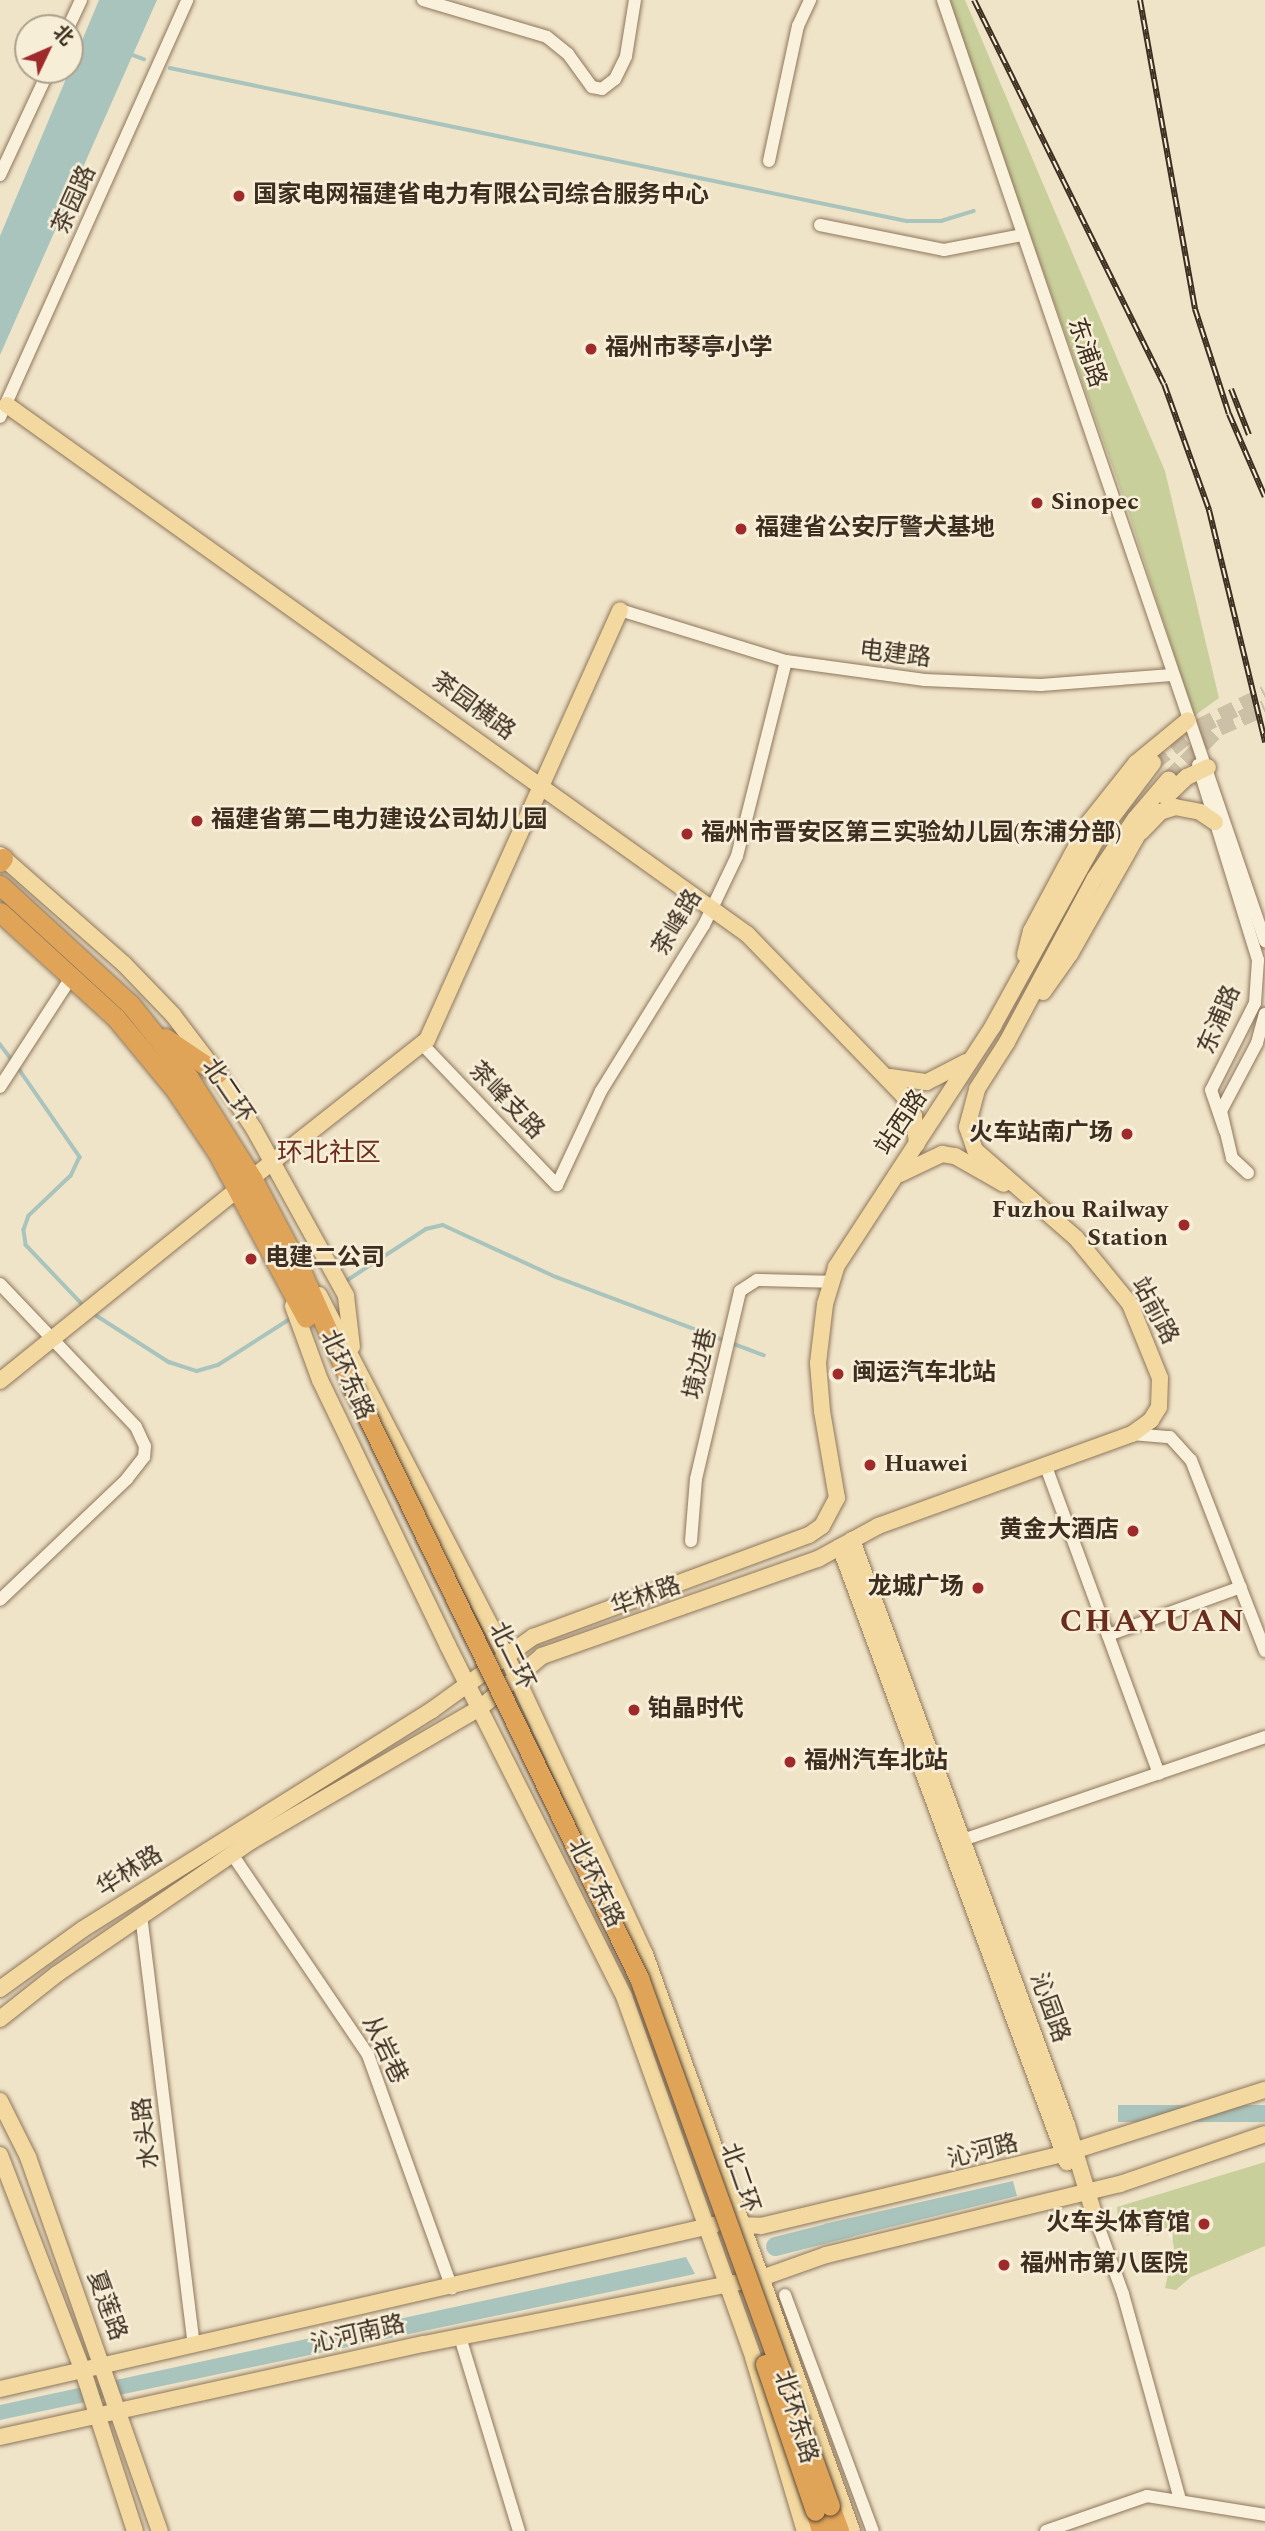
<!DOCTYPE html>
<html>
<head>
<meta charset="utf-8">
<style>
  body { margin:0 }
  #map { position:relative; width:1265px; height:2531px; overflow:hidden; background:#f0e4c8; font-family:Spectral,"Noto Sans SC",serif }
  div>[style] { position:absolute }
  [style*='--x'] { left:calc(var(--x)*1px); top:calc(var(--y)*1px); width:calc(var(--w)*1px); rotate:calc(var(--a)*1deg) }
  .green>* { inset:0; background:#c9cf9b }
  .water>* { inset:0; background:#a9c4bc; transform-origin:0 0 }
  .stream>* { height:3.5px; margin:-1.75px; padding:0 1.75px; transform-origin:1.75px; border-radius:1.75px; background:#a9c4bc }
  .river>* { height:19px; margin:-9.5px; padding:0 9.5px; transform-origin:9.5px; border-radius:9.5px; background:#a9c4bc }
  .major-tunnel>* { height:16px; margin-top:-8px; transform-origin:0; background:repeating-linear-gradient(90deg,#ccc0a6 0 16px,transparent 0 24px) }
  .roads { filter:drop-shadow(0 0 2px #8d765c) drop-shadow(0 0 2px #8d765c) }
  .minor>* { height:12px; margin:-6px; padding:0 6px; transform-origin:6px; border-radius:6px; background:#faf1dc }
  .major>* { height:16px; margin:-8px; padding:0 8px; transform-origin:8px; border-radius:8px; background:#f3d9a0 }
  .highway>* { height:19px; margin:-9.5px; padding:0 9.5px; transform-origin:9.5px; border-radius:9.5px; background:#e0a458 }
  .rail>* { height:6px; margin-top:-3px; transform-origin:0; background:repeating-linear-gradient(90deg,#f7eed8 0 10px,#3d2e20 0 20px); box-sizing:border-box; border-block:2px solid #3d2e20 }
  .bridges { filter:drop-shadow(0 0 2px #5b4430) drop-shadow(0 0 2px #5b4430) }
  .highway-bridge>* { height:19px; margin:-9.5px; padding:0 9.5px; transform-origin:9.5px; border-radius:9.5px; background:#e0a458 }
  .dots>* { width:19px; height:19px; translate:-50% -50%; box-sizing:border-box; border:4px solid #f7eed8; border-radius:50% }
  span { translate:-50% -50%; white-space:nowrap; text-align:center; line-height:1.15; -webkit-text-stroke:5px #f7eed8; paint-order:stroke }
  .poi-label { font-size:24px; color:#3d2e20; font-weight:700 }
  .left { translate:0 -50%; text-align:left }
  .right { translate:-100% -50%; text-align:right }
  .street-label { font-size:24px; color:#3d2e20 }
  .neighbourhood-label { font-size:26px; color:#6b2e1e }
  .district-label { font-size:32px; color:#6b2e1e; font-weight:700; letter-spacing:2px }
  .north { position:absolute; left:14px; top:14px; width:70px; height:70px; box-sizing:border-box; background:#f7eed8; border:2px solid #ada18e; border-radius:50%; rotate:46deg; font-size:19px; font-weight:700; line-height:28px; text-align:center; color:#3d2e20 }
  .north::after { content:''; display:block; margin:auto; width:24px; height:32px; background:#9e2a2b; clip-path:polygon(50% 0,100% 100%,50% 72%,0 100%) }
</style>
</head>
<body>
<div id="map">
  <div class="green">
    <div style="clip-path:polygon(947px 0,965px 0,1165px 471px,1219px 698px,1194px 716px,1127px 508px)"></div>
    <div style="clip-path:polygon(1265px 2162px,1265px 2246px,1191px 2277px,1176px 2290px,1165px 2288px,1174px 2247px,1169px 2227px,1147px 2236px,1139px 2214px,1118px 2221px,1117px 2207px)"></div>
  </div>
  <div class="water">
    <div style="clip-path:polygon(99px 0,157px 0,0 355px,0 236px)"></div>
    <div style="left:1265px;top:2105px;width:17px;height:147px;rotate:90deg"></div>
    <div style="clip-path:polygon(1013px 2181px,1017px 2196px,830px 2242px,824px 2224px)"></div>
    <div style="clip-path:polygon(686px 2257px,695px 2274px,0 2420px,0 2405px)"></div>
  </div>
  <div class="stream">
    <div style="--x:130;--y:54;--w:15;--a:20"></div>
    <div style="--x:170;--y:68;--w:753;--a:11.73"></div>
    <div style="--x:907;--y:221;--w:34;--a:0"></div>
    <div style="--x:941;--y:221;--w:34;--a:-17"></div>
    <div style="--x:0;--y:1044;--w:20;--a:53"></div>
    <div style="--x:17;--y:1066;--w:111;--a:55.3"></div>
    <div style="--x:80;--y:1157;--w:21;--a:115"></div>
    <div style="--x:71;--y:1176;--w:58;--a:136.4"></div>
    <div style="--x:29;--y:1216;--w:15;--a:110"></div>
    <div style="--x:24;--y:1230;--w:15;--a:82"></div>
    <div style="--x:26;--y:1245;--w:86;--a:46.4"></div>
    <div style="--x:343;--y:1283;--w:99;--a:-33"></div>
    <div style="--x:426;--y:1229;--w:17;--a:-13"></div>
    <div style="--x:443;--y:1225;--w:124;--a:24.7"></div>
    <div style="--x:556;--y:1277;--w:222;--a:20.6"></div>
    <div style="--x:91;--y:1312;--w:93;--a:32.7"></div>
    <div style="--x:169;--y:1362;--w:29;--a:18"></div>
    <div style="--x:197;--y:1371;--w:22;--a:-16"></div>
    <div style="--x:218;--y:1365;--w:89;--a:-32.6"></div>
  </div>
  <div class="river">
    <div style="--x:775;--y:2246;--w:77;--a:-14.2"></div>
  </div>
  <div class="major-tunnel">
    <div style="--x:1153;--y:763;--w:58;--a:-38"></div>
    <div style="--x:1199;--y:727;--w:74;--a:-26.6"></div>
    <div style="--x:1169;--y:779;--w:71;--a:-45.6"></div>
    <div style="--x:1219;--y:728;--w:50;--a:-23.5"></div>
  </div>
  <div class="roads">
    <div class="minor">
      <div style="--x:423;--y:0;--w:129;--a:16.6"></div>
      <div style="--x:547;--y:37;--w:27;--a:39"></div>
      <div style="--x:568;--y:54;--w:41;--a:54"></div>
      <div style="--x:592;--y:87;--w:10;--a:11"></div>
      <div style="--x:602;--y:89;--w:16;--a:-38"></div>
      <div style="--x:615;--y:79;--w:25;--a:-64"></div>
      <div style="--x:626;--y:56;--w:57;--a:-80.9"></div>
      <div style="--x:943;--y:0;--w:995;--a:71.11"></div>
      <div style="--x:68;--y:28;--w:31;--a:-65"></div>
      <div style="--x:769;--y:161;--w:138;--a:-77.9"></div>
      <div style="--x:798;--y:26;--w:29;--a:-65"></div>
      <div style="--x:0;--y:175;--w:116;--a:-65"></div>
      <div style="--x:820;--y:225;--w:126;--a:11.4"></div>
      <div style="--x:944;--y:250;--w:79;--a:-10.9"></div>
      <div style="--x:0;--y:417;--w:457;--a:-65.8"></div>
      <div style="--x:620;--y:610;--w:174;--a:17.1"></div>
      <div style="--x:786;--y:661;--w:140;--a:7.8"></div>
      <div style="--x:925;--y:680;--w:116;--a:2.5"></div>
      <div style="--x:1041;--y:685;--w:131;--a:-4.4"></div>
      <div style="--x:1198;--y:765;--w:204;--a:72.9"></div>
      <div style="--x:1258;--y:960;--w:43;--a:94"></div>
      <div style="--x:1255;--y:1003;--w:97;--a:116.8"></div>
      <div style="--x:1211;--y:1090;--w:43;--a:71.1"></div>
      <div style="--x:423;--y:1045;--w:194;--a:46.3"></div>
      <div style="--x:557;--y:1185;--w:104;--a:-64.9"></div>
      <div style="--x:601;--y:1091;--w:195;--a:-58.2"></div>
      <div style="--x:704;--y:925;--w:76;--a:-64.4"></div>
      <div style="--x:737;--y:856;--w:201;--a:-75.9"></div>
      <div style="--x:0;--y:1087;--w:132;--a:-57"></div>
      <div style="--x:1248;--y:1173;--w:22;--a:-137"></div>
      <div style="--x:1232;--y:1158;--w:48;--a:-103.2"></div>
      <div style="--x:1221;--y:1111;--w:77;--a:-62.1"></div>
      <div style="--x:1257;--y:1043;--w:30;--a:-75"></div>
      <div style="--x:0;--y:1284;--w:197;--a:46.4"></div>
      <div style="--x:136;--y:1427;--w:21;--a:65"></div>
      <div style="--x:145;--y:1446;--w:11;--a:95"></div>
      <div style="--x:144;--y:1457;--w:28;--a:128"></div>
      <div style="--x:127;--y:1479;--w:175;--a:136.4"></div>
      <div style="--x:1132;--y:1434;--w:38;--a:5"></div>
      <div style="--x:1170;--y:1437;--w:31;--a:48"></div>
      <div style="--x:1191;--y:1460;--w:205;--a:68.8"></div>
      <div style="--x:1045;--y:1464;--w:330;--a:69.8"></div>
      <div style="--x:691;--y:1541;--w:62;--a:-85.4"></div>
      <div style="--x:696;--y:1479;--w:193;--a:-76.8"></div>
      <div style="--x:740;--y:1291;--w:20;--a:-33"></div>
      <div style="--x:757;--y:1280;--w:75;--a:1.5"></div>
      <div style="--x:1108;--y:1635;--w:141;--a:-19.8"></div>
      <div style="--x:954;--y:1843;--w:329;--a:-18.8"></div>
      <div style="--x:232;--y:1854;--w:243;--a:55.9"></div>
      <div style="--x:368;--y:2055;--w:248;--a:70.2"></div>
      <div style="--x:141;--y:1915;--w:433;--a:83"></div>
      <div style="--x:1095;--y:2217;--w:82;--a:70"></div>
      <div style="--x:1123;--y:2294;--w:213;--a:74.5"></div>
      <div style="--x:785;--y:2295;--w:252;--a:69.6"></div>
      <div style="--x:460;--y:2337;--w:203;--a:73.1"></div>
      <div style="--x:1046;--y:2531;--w:107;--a:-19.1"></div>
      <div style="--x:1147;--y:2496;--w:120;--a:9.1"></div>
    </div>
    <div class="major">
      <div style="--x:7;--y:405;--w:910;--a:35.56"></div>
      <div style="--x:747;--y:934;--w:224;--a:45.9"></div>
      <div style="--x:903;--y:1095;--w:24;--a:62"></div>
      <div style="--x:914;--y:1116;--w:28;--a:84"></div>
      <div style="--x:1166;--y:797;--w:29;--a:-44"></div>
      <div style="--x:1187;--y:777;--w:23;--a:-25"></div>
      <div style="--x:1141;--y:832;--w:28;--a:-46"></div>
      <div style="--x:1160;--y:812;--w:16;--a:-18"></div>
      <div style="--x:1175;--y:807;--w:25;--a:11"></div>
      <div style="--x:1200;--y:812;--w:18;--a:34"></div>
      <div style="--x:0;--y:855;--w:165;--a:41.3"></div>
      <div style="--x:124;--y:964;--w:71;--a:46.1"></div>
      <div style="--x:173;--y:1015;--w:73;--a:52.8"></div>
      <div style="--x:217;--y:1073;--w:67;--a:56.5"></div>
      <div style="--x:254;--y:1129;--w:191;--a:61.1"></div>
      <div style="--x:346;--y:1296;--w:51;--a:83.3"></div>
      <div style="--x:1025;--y:955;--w:25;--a:-76"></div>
      <div style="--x:1031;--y:931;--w:125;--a:-61.8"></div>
      <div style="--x:1090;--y:821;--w:74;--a:-51.6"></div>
      <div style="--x:1136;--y:763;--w:67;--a:-39.6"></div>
      <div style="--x:1043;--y:992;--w:47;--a:-54.6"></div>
      <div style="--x:1070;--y:954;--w:152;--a:-60.4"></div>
      <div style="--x:890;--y:1077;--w:37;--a:8"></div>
      <div style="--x:927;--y:1082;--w:44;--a:-27.1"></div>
      <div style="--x:900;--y:1174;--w:47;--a:-25.5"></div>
      <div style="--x:942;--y:1154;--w:13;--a:9"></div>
      <div style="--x:955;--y:1156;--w:56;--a:29.7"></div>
      <div style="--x:252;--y:1178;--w:223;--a:-38.3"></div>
      <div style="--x:427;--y:1040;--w:471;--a:-65.8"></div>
      <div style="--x:319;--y:1295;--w:408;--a:62.6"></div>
      <div style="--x:507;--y:1657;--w:327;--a:65.1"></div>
      <div style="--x:645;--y:1954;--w:613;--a:70.26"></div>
      <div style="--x:293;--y:1306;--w:79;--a:70"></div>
      <div style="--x:320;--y:1380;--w:295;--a:64.3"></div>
      <div style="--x:448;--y:1646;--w:392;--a:63.3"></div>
      <div style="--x:624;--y:1996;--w:383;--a:70.3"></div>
      <div style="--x:753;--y:2357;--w:182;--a:73.4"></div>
      <div style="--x:0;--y:1381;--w:306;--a:-38.9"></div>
      <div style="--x:852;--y:1540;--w:623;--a:69.82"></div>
      <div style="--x:1067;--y:2125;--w:96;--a:73.1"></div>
      <div style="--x:840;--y:1547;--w:656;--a:69.74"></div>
      <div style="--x:0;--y:1989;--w:102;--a:-35.9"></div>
      <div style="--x:83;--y:1929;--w:412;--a:-32.1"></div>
      <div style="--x:432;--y:1710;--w:125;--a:-35.9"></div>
      <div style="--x:533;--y:1637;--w:294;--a:-20.3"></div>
      <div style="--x:809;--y:1535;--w:16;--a:-35"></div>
      <div style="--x:822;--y:1526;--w:32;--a:-62"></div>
      <div style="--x:837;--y:1498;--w:88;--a:-99.8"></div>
      <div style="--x:822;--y:1411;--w:48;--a:-94.8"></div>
      <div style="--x:818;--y:1363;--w:59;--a:-83.2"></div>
      <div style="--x:825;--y:1304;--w:39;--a:-73"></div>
      <div style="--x:836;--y:1267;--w:288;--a:-56.9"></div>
      <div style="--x:993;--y:1026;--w:221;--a:-61"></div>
      <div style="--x:1100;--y:833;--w:88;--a:-52.9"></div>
      <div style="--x:0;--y:2019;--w:73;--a:-38.3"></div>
      <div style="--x:57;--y:1974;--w:237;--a:-34.4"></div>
      <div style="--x:253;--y:1840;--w:263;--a:-30.2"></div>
      <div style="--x:480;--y:1708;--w:81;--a:-40"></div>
      <div style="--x:542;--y:1656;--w:293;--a:-19.4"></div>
      <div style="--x:818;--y:1559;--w:68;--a:-28.8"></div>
      <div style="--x:878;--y:1526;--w:270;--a:-19.9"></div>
      <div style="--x:1132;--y:1434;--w:24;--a:-36"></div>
      <div style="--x:1151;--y:1420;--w:15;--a:-58"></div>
      <div style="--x:1159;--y:1407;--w:29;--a:-88"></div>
      <div style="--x:1160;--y:1378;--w:80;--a:-112.1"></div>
      <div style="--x:1130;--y:1304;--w:85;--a:-129.3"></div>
      <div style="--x:1076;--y:1238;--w:134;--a:-138.9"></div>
      <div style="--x:975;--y:1150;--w:24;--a:-109"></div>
      <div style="--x:967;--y:1127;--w:39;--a:-75"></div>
      <div style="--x:977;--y:1089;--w:56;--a:-57.4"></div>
      <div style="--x:1007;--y:1042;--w:186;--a:-61.8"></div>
      <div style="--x:1095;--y:878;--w:71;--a:-55.9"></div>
      <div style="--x:1135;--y:819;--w:52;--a:-49.6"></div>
      <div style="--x:0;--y:2101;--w:63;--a:63.4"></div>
      <div style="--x:28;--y:2157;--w:397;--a:70.6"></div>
      <div style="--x:0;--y:2155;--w:231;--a:69"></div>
      <div style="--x:83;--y:2371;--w:168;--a:72"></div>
      <div style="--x:737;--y:2225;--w:24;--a:2"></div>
      <div style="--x:761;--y:2226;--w:311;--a:-13.4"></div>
      <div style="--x:1064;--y:2154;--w:211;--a:-17.7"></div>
      <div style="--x:0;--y:2389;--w:733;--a:-12.94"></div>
      <div style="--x:0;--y:2437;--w:434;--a:-12.4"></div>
      <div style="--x:424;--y:2344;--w:347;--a:-11.1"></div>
      <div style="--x:764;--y:2277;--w:66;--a:-19.5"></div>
      <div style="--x:826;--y:2255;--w:302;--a:-13.6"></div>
      <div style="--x:1120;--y:2184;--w:153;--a:-19"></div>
    </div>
    <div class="highway">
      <div style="--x:0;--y:862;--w:5;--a:-53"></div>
      <div style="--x:0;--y:885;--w:176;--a:42.5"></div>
      <div style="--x:130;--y:1004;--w:95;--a:51.4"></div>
      <div style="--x:189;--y:1078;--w:118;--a:57.8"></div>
      <div style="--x:252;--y:1178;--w:105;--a:62.2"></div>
      <div style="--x:301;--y:1271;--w:127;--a:65.9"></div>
      <div style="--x:0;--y:912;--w:157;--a:42.4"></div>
      <div style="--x:116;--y:1018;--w:91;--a:50.4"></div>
      <div style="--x:174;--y:1088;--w:77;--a:56.1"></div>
      <div style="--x:217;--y:1152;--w:188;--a:61.8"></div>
      <div style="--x:165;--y:1038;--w:63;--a:33.9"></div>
      <div style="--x:830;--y:2506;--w:27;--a:70"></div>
      <div style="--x:815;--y:2511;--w:21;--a:73"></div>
    </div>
  </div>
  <div class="rail">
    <div style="--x:974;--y:0;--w:428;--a:63.7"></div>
    <div style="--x:1164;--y:384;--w:134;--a:70.3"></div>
    <div style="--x:1209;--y:510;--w:239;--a:76.4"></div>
    <div style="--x:1140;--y:0;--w:314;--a:79.9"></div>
    <div style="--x:1195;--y:309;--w:110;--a:72.1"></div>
    <div style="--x:1229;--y:414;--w:90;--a:66.6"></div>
    <div style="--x:1231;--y:389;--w:49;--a:68.6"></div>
  </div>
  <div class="bridges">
    <div class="highway-bridge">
      <div style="--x:353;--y:1387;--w:657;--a:64.18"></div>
      <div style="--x:639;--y:1978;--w:561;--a:70.11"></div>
      <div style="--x:765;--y:2364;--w:155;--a:71.2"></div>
    </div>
  </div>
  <div class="dots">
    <div style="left:239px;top:196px;background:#9e2a2b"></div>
    <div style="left:591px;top:349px;background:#9e2a2b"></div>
    <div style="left:1037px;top:503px;background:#9e2a2b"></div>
    <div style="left:741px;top:529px;background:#9e2a2b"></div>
    <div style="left:197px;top:821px;background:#9e2a2b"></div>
    <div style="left:687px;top:834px;background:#9e2a2b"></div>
    <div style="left:1127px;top:1134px;background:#9e2a2b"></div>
    <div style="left:1184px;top:1225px;background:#9e2a2b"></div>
    <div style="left:251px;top:1259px;background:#9e2a2b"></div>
    <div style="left:838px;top:1374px;background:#9e2a2b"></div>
    <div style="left:870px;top:1465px;background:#9e2a2b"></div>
    <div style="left:1133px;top:1531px;background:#9e2a2b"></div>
    <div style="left:978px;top:1588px;background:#9e2a2b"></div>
    <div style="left:634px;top:1710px;background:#9e2a2b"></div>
    <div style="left:790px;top:1762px;background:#9e2a2b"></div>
    <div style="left:1204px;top:2224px;background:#9e2a2b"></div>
    <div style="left:1004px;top:2265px;background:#9e2a2b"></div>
  </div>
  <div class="poi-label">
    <span class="left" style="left:253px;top:196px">国家电网福建省电力有限公司综合服务中心</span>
    <span class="left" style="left:605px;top:349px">福州市琴亭小学</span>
    <span class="left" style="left:1051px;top:503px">Sinopec</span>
    <span class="left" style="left:755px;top:529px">福建省公安厅警犬基地</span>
    <span class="left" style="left:211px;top:821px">福建省第二电力建设公司幼儿园</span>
    <span class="left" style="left:701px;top:834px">福州市晋安区第三实验幼儿园(东浦分部)</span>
    <span class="right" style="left:1113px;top:1134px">火车站南广场</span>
    <span class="right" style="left:1168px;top:1225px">Fuzhou Railway<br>Station</span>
    <span class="left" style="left:265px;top:1259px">电建二公司</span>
    <span class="left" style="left:852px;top:1374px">闽运汽车北站</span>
    <span class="left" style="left:884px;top:1465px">Huawei</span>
    <span class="right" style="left:1119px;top:1531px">黄金大酒店</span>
    <span class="right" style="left:964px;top:1588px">龙城广场</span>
    <span class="left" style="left:648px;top:1710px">铂晶时代</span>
    <span class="left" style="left:804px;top:1762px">福州汽车北站</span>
    <span class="right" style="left:1190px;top:2224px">火车头体育馆</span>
    <span class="left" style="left:1020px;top:2265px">福州市第八医院</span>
  </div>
  <div class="street-label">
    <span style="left:75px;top:200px;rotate:-66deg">茶园路</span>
    <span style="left:1086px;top:353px;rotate:71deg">东浦路</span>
    <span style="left:895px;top:655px;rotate:7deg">电建路</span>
    <span style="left:473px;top:707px;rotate:36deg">茶园横路</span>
    <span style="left:678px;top:923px;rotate:-59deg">茶峰路</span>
    <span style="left:1220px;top:1020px;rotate:-67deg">东浦路</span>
    <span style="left:227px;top:1091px;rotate:56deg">北二环</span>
    <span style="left:506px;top:1101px;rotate:46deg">茶峰支路</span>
    <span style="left:902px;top:1123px;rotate:-56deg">站西路</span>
    <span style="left:1154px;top:1311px;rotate:62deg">站前路</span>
    <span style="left:701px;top:1364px;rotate:-77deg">境边巷</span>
    <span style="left:346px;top:1375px;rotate:66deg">北环东路</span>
    <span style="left:646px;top:1597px;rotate:-19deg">华林路</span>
    <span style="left:511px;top:1656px;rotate:64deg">北二环</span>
    <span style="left:130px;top:1872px;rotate:-32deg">华林路</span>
    <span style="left:595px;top:1883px;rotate:64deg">北环东路</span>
    <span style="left:1049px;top:2008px;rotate:70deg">沁园路</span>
    <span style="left:384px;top:2050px;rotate:64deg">从岩巷</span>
    <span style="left:147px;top:2133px;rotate:-97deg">水头路</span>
    <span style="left:983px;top:2152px;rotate:-14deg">沁河路</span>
    <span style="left:739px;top:2178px;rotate:71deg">北二环</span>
    <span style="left:106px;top:2306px;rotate:70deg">夏莲路</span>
    <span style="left:358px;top:2335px;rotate:-13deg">沁河南路</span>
    <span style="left:795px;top:2417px;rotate:73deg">北环东路</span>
  </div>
  <div class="neighbourhood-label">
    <span style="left:329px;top:1154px">环北社区</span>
  </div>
  <div class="district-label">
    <span style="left:1153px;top:1622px">CHAYUAN</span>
  </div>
  <div class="north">北</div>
</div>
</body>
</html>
